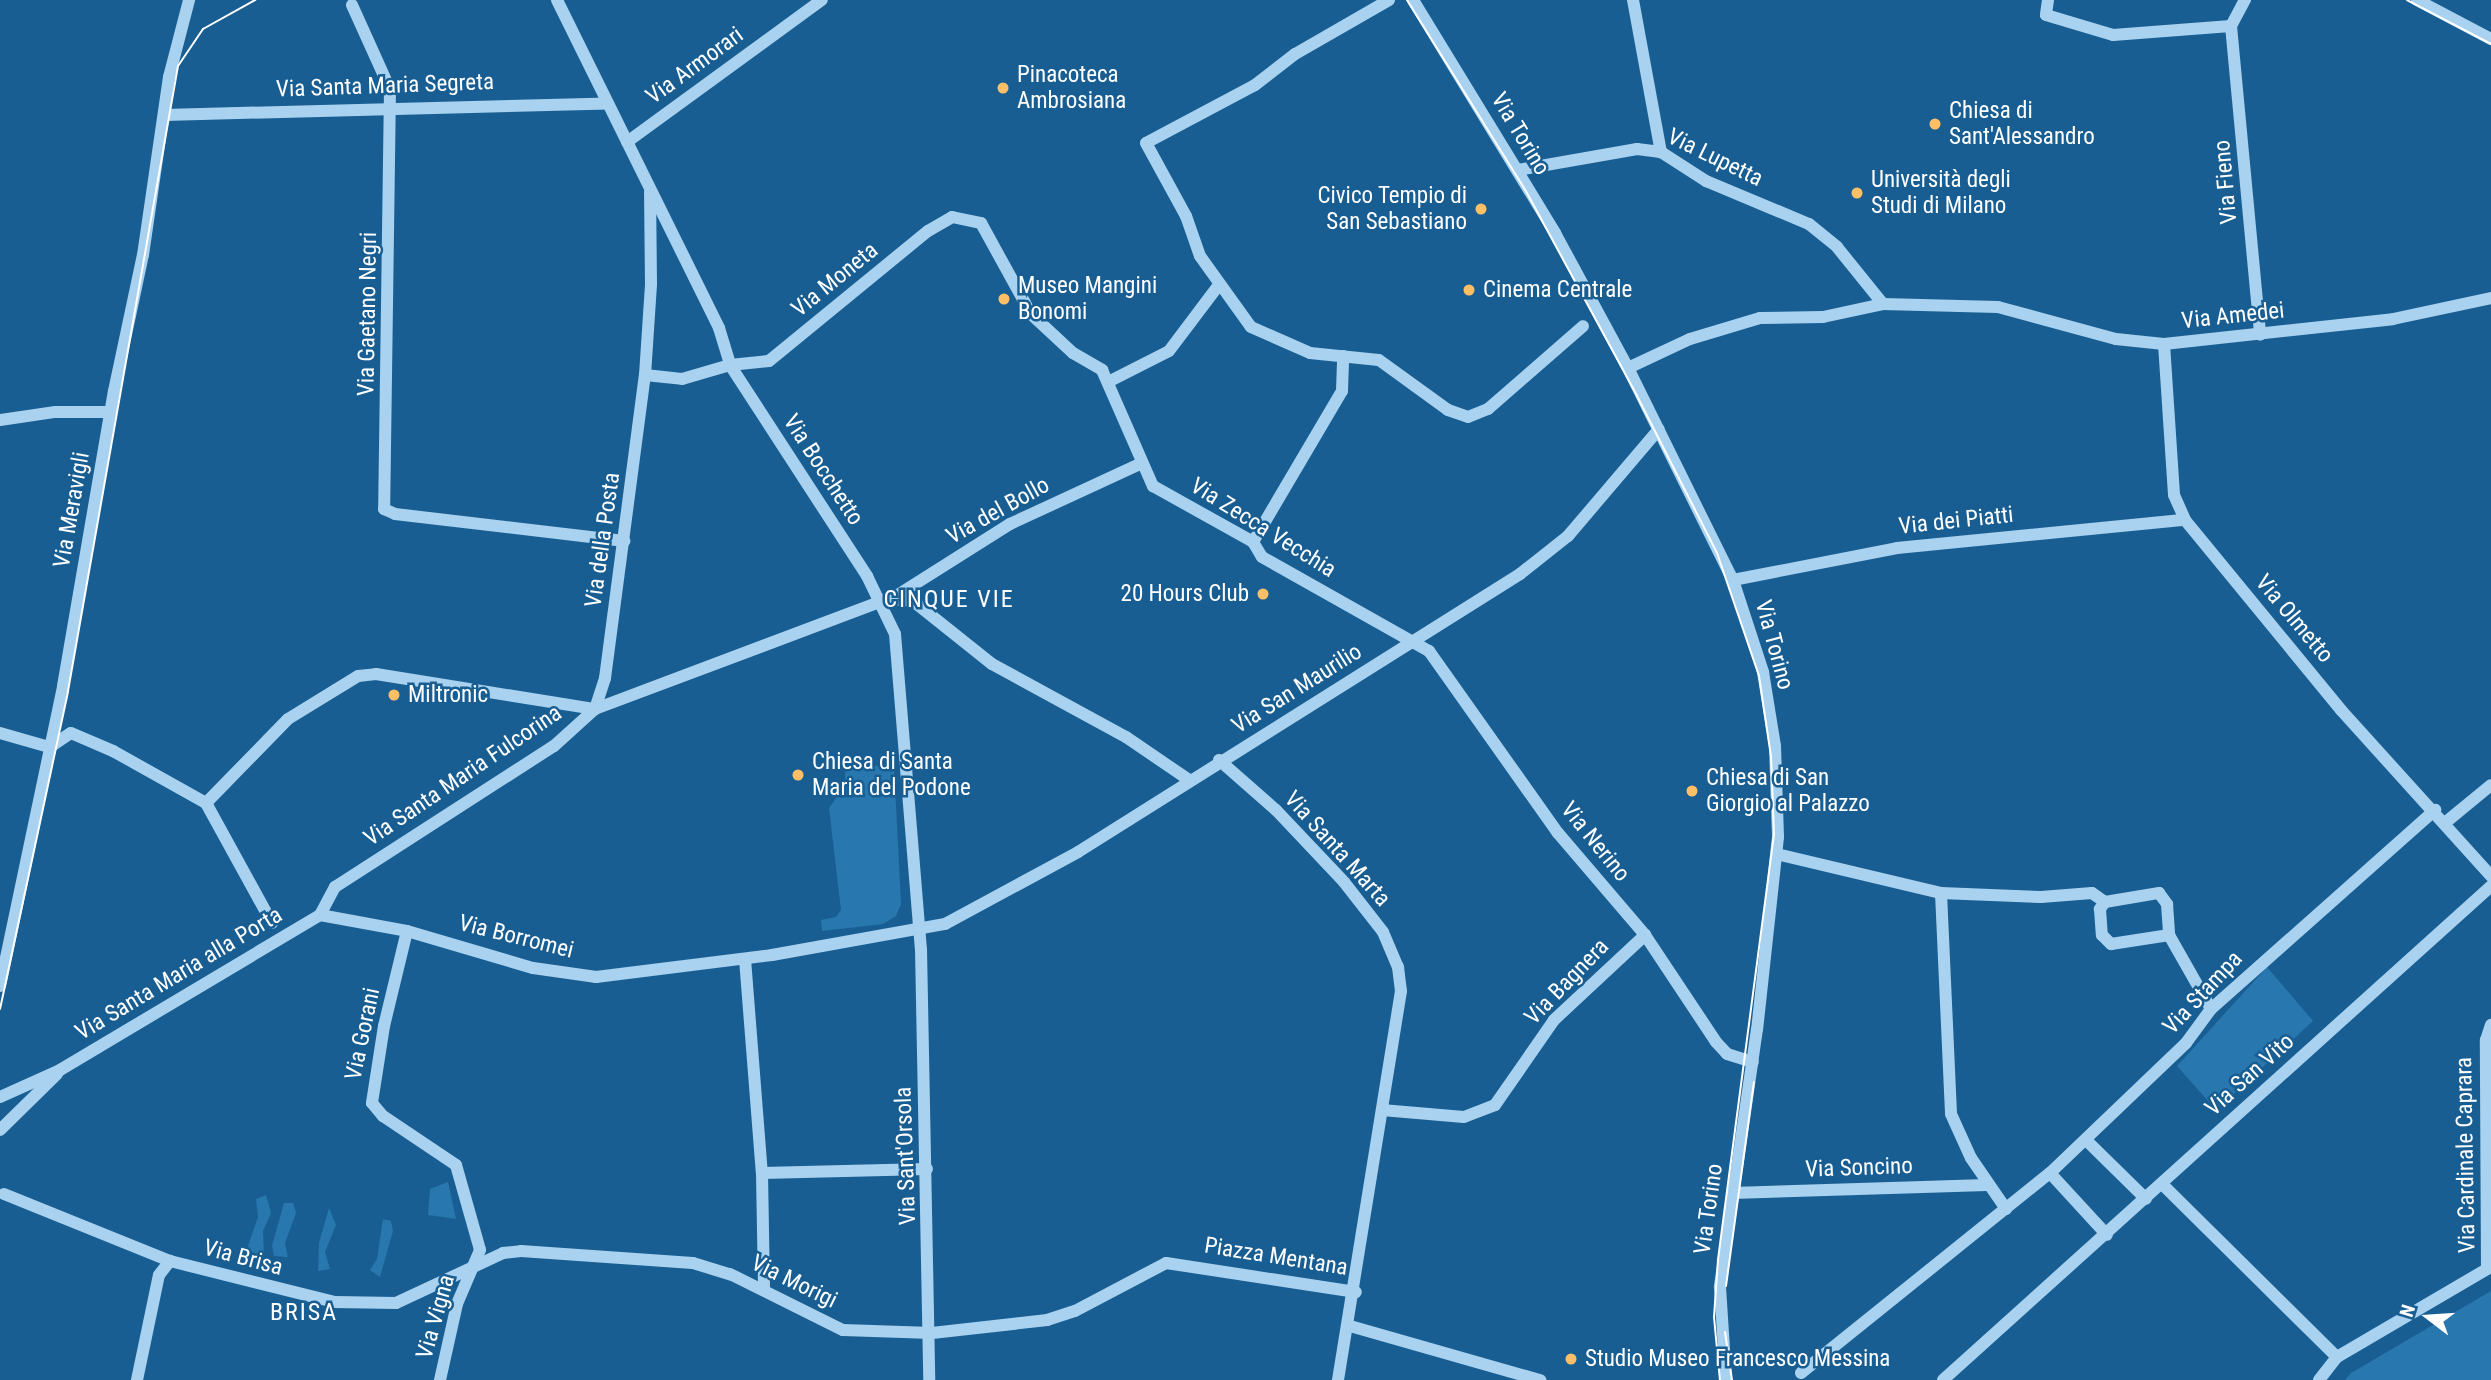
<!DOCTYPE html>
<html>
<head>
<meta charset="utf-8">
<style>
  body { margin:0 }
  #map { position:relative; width:2491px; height:1380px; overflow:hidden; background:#195e92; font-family:"Roboto Condensed",sans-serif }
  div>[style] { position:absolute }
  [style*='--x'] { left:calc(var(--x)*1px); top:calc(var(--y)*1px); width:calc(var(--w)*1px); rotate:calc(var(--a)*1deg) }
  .green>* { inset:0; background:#2877ae }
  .minor>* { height:12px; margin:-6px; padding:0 6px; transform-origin:6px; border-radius:6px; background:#a8d2ef }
  .tram>* { height:2px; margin:-1px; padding:0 1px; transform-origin:1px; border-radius:1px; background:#fff }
  .dots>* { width:19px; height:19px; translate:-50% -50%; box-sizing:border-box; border:4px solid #195e92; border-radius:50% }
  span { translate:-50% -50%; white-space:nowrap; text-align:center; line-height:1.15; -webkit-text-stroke:5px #195e92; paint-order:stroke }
  .street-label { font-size:23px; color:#fff }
  .poi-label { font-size:23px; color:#fff }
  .left { translate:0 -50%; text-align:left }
  .right { translate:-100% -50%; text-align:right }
  .neighbourhood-label { font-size:24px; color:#fff; letter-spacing:2px }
  .north { position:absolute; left:2393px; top:1282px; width:70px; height:70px; -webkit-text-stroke:5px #195e92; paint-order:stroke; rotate:287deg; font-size:19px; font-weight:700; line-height:28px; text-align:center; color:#fff }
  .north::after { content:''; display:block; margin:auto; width:24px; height:32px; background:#fff; clip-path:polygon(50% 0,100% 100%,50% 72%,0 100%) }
</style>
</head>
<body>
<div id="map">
  <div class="green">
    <div style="clip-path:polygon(846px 766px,894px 766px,901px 904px,896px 916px,883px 924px,822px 931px,821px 920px,836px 917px,841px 910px,829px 808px,844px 787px)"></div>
    <div style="clip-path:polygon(2267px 967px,2313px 1021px,2216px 1110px,2177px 1066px)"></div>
    <div style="clip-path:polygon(448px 1182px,456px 1219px,428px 1215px,430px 1189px)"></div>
    <div style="clip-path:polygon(266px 1195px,271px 1213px,263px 1231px,264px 1255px,249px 1256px,248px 1246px,258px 1217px,256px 1199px)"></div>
    <div style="clip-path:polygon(284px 1203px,293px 1203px,296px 1213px,285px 1243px,288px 1257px,274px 1256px,272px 1246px)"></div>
    <div style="clip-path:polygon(329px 1208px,336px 1225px,325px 1252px,330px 1269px,318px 1271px,319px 1243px)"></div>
    <div style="clip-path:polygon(383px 1219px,391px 1221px,393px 1231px,380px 1277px,370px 1270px,377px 1259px)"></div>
    <div style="clip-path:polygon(2491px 1291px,2491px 1380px,2345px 1380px,2351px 1373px)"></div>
  </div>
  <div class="minor">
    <div style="--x:557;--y:0;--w:366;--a:63.7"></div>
    <div style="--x:719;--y:328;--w:39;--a:73"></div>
    <div style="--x:730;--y:365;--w:252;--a:57"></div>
    <div style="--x:867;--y:576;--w:64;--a:64.2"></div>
    <div style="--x:895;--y:634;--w:316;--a:85.3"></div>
    <div style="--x:921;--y:949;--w:431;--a:88.9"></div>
    <div style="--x:1389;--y:0;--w:108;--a:150.1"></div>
    <div style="--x:1295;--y:54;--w:51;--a:142.2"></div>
    <div style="--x:1255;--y:85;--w:123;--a:152"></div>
    <div style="--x:1146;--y:143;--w:83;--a:61.3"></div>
    <div style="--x:1186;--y:216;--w:42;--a:70.7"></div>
    <div style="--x:1200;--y:256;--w:87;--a:54.3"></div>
    <div style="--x:1251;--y:327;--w:64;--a:23.8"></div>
    <div style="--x:1310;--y:353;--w:69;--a:5.8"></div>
    <div style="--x:1379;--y:360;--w:85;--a:35.9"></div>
    <div style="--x:1448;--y:410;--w:21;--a:19"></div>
    <div style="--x:1468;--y:417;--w:22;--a:-22"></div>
    <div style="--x:1488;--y:409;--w:126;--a:-41.1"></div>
    <div style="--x:1413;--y:0;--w:273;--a:58.6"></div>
    <div style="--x:1555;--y:233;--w:153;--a:61.6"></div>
    <div style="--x:1628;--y:368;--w:237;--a:63.7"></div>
    <div style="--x:1733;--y:580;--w:97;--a:71.9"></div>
    <div style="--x:1763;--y:672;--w:75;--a:80.8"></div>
    <div style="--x:1775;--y:746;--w:91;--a:88.1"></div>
    <div style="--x:1778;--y:837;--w:193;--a:96.2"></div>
    <div style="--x:1757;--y:1029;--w:261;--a:98.2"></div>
    <div style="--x:1720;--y:1287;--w:93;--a:86.3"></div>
    <div style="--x:1633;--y:0;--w:155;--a:79.6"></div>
    <div style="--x:2048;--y:0;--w:15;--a:98"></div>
    <div style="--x:2046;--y:15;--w:70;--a:16.6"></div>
    <div style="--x:2113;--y:35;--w:118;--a:-4.4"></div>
    <div style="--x:2417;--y:0;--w:84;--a:27.8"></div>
    <div style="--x:352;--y:5;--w:92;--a:65.7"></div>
    <div style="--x:390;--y:89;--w:420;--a:90.8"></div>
    <div style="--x:384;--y:509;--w:12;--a:24"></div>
    <div style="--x:395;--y:514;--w:231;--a:6.7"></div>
    <div style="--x:2231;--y:26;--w:310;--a:84.6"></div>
    <div style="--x:2231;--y:26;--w:30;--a:-62"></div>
    <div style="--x:164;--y:115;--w:444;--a:-1.5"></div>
    <div style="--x:627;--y:142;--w:241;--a:-36.1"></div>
    <div style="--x:1518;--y:170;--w:121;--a:-10"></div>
    <div style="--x:1637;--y:149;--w:24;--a:7"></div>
    <div style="--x:1661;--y:152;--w:54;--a:32.8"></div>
    <div style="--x:1706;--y:181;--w:112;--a:22.7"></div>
    <div style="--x:1809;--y:224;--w:36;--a:39"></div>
    <div style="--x:1837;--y:247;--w:73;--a:51.1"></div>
    <div style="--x:2164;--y:344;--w:151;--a:86.2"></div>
    <div style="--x:2174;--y:495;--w:27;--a:66"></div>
    <div style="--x:2185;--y:520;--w:246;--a:50.6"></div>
    <div style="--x:2341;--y:710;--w:224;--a:47.9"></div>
    <div style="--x:1628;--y:368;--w:68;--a:-25.1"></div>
    <div style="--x:1690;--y:339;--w:73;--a:-16.7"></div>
    <div style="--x:1760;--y:318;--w:63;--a:-0.9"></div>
    <div style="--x:1823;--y:317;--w:61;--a:-12.2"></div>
    <div style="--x:1883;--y:304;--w:115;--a:1.5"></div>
    <div style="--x:1998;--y:307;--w:122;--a:15.2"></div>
    <div style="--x:2116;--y:339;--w:48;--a:5.9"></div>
    <div style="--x:2164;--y:344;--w:230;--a:-6.2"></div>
    <div style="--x:2393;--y:319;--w:100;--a:-12.1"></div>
    <div style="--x:645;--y:375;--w:37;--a:6"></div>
    <div style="--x:682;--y:379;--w:50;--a:-16.3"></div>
    <div style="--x:730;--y:365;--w:39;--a:-6"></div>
    <div style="--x:769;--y:361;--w:205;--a:-39.3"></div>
    <div style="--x:928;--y:231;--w:28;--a:-30"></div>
    <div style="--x:952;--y:217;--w:30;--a:12"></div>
    <div style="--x:981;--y:223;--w:104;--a:61.2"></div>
    <div style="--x:1031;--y:314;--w:57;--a:42.9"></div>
    <div style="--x:1073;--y:353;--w:34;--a:30"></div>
    <div style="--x:1102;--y:370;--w:127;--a:66.3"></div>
    <div style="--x:1153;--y:486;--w:115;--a:29.2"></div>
    <div style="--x:1253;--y:542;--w:17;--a:59"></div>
    <div style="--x:1262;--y:557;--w:192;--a:29.4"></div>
    <div style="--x:1429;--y:651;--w:223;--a:54.7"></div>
    <div style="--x:1558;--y:833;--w:134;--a:49.5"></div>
    <div style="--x:1645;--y:935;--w:128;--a:56.4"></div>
    <div style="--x:1716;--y:1042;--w:16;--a:47"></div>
    <div style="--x:1727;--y:1054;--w:27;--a:17"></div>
    <div style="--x:1108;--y:382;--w:68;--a:-26.9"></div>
    <div style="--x:1169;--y:351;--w:81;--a:-53"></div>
    <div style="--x:0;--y:420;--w:56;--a:-8.3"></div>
    <div style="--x:55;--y:412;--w:56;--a:0"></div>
    <div style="--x:1253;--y:542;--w:175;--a:-59.5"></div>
    <div style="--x:1342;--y:391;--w:35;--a:-88"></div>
    <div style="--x:1733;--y:580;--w:167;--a:-11"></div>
    <div style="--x:1897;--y:548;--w:289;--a:-5.6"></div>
    <div style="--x:887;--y:599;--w:26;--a:4"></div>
    <div style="--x:913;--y:601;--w:101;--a:38.6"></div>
    <div style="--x:992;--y:664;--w:153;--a:28.6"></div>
    <div style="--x:1126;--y:737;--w:76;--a:34.3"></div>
    <div style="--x:595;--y:709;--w:33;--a:-72"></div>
    <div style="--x:605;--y:678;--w:306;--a:-82.5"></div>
    <div style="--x:645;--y:375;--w:91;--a:-86.2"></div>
    <div style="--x:651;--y:284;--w:92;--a:-90.6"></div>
    <div style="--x:0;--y:733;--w:51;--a:15.9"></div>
    <div style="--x:50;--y:747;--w:25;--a:-34"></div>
    <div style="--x:71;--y:733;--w:46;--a:23.2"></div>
    <div style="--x:113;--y:751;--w:107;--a:29.2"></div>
    <div style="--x:206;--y:803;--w:137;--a:61.2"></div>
    <div style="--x:1219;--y:760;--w:76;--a:41.3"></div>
    <div style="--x:1276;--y:810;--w:99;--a:46.6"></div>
    <div style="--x:1344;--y:882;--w:63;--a:52"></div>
    <div style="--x:1383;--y:932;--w:38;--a:67"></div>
    <div style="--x:1398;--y:967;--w:24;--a:83"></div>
    <div style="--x:1401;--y:991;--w:394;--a:99.2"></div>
    <div style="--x:206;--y:803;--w:117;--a:-45.7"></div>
    <div style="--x:288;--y:719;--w:82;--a:-31.6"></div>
    <div style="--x:358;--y:676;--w:18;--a:-6"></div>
    <div style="--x:376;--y:674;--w:222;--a:9.1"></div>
    <div style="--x:2446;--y:822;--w:58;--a:-39.4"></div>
    <div style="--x:1777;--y:854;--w:169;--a:13.4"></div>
    <div style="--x:1941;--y:893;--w:100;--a:2.3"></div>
    <div style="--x:2041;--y:897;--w:51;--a:-4.5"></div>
    <div style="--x:2092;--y:893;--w:16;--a:35"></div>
    <div style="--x:2105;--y:902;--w:55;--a:-9.5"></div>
    <div style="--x:2159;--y:893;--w:14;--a:54"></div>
    <div style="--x:2167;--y:904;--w:31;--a:86"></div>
    <div style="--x:2169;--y:935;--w:85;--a:60.4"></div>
    <div style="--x:1941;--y:893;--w:221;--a:87.4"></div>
    <div style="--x:1951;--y:1114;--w:48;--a:65.6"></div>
    <div style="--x:1971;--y:1158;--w:62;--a:55.5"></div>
    <div style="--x:2105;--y:902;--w:9;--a:126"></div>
    <div style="--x:2100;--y:909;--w:26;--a:86"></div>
    <div style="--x:2102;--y:935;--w:13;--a:45"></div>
    <div style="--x:2111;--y:944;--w:59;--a:-8.8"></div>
    <div style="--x:320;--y:915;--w:88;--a:10.4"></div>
    <div style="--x:407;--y:931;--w:131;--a:16.4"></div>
    <div style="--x:533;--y:968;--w:64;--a:8.1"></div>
    <div style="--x:596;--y:977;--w:177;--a:-7.1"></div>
    <div style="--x:772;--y:955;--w:176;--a:-10.2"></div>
    <div style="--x:945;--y:924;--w:151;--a:-28.4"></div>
    <div style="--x:1078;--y:852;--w:522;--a:-32.17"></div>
    <div style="--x:1520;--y:574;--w:61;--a:-38.4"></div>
    <div style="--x:1568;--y:536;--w:140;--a:-49.6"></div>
    <div style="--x:320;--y:915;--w:32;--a:-62"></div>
    <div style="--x:335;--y:887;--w:260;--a:-32.8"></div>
    <div style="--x:554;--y:746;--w:55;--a:-42.1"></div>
    <div style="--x:595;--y:709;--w:322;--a:-20.6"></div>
    <div style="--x:896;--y:596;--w:135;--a:-32.3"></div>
    <div style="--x:1010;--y:524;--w:143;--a:-24.8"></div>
    <div style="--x:407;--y:931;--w:98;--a:103.6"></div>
    <div style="--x:384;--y:1026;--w:78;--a:98.9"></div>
    <div style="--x:372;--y:1103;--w:17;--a:50"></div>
    <div style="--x:383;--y:1116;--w:88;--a:33.9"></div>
    <div style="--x:456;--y:1165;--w:88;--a:74.2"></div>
    <div style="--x:480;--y:1250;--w:59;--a:113.1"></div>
    <div style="--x:457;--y:1304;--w:78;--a:102.6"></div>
    <div style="--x:745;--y:959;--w:215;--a:85.5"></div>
    <div style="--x:762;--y:1173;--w:117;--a:89"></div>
    <div style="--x:0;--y:986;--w:307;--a:-78.1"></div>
    <div style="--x:63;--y:686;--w:299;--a:-80.2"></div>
    <div style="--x:114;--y:391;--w:139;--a:-78"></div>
    <div style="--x:143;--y:255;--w:180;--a:-81.7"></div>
    <div style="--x:169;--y:77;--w:80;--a:-75.4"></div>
    <div style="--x:0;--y:1097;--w:66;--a:-24.2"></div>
    <div style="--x:60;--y:1070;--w:303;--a:-30.8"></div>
    <div style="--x:1382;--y:1110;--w:82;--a:4.9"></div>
    <div style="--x:1464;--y:1117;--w:33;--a:-21"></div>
    <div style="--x:1495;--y:1105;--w:103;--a:-55.2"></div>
    <div style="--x:1554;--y:1020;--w:125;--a:-43"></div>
    <div style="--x:0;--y:1130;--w:80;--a:-44.5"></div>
    <div style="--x:2086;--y:1140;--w:84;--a:44.5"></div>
    <div style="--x:762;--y:1173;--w:165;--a:-1.4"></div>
    <div style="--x:2050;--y:1173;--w:84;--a:47.4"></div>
    <div style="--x:2162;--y:1184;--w:246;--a:44.7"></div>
    <div style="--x:1732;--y:1193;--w:255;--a:-1.8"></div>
    <div style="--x:4;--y:1194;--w:179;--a:22"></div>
    <div style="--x:170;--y:1261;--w:169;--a:14"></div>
    <div style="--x:334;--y:1302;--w:62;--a:0.9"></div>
    <div style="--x:396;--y:1303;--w:118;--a:-25"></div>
    <div style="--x:503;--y:1253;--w:18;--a:-6"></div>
    <div style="--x:521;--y:1251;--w:172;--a:4"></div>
    <div style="--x:693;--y:1263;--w:39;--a:17"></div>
    <div style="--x:730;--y:1274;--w:126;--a:26.4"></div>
    <div style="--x:843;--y:1330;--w:89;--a:1.9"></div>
    <div style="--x:932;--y:1333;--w:116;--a:-6.4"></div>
    <div style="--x:1047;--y:1320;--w:29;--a:-18"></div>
    <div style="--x:1075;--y:1311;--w:103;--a:-27.8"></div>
    <div style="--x:1166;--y:1263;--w:192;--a:8.7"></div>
    <div style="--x:1350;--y:1326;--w:198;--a:15.9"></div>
    <div style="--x:1801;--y:1373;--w:319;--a:-38.8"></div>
    <div style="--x:2050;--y:1173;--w:188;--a:-43.7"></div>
    <div style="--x:2186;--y:1043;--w:42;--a:-53.7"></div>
    <div style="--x:2211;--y:1009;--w:300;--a:-41.6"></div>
    <div style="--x:137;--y:1380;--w:107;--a:-78.2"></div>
    <div style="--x:159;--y:1275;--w:18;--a:-52"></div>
    <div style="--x:1943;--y:1380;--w:738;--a:-42.03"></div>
    <div style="--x:2319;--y:1380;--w:29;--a:-52"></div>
    <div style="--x:2337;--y:1357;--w:174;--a:-30.4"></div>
    <div style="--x:2487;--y:1269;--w:229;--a:-90.3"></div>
    <div style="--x:2486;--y:1040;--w:16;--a:-72"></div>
  </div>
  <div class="tram">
    <div style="--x:1407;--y:0;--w:227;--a:58.1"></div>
    <div style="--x:1527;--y:193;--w:231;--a:61.5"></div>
    <div style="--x:1637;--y:396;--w:176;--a:63"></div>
    <div style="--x:1717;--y:553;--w:130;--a:71.1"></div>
    <div style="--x:1759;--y:676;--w:81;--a:81.5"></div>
    <div style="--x:1771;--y:756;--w:78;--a:87.8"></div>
    <div style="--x:1774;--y:834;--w:430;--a:97.5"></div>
    <div style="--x:1718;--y:1260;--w:57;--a:94"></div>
    <div style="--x:1714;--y:1317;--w:63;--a:84.6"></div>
    <div style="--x:2407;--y:0;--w:95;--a:27.6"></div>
    <div style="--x:0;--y:1009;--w:325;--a:-77.9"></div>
    <div style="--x:68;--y:691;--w:635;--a:-80.02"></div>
    <div style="--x:178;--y:66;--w:45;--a:-56"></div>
    <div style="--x:203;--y:29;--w:60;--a:-29.1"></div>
    <div style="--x:1726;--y:1286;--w:206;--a:-82.2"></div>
    <div style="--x:1725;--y:1332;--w:49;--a:81.7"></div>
  </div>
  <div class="dots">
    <div style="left:1003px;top:88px;background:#ffbf67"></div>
    <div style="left:1935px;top:124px;background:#ffbf67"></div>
    <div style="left:1857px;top:193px;background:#ffbf67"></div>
    <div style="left:1481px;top:209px;background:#ffbf67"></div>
    <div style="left:1469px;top:290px;background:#ffbf67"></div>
    <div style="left:1004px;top:299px;background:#ffbf67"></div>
    <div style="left:1263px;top:594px;background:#ffbf67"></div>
    <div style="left:394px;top:695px;background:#ffbf67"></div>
    <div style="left:798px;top:775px;background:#ffbf67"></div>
    <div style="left:1692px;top:791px;background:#ffbf67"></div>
    <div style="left:1571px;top:1359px;background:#ffbf67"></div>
  </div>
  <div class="street-label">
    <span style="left:695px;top:66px;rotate:-36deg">Via Armorari</span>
    <span style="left:385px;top:86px;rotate:-2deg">Via Santa Maria Segreta</span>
    <span style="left:1520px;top:134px;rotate:59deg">Via Torino</span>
    <span style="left:1715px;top:158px;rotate:26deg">Via Lupetta</span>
    <span style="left:2226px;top:182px;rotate:-95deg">Via Fieno</span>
    <span style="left:835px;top:280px;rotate:-39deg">Via Moneta</span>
    <span style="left:368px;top:314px;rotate:-89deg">Via Gaetano Negri</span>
    <span style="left:2233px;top:316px;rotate:-6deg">Via Amedei</span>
    <span style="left:823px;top:470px;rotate:57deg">Via Bocchetto</span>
    <span style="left:72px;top:510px;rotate:-80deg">Via Meravigli</span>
    <span style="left:998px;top:511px;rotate:-29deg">Via del Bollo</span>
    <span style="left:1956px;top:521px;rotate:-6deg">Via dei Piatti</span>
    <span style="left:1263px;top:528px;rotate:32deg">Via Zecca Vecchia</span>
    <span style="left:603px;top:540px;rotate:-82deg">Via della Posta</span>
    <span style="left:2294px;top:619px;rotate:50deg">Via Olmetto</span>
    <span style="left:1774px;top:645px;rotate:75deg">Via Torino</span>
    <span style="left:1297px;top:689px;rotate:-32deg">Via San Maurilio</span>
    <span style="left:463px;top:776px;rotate:-34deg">Via Santa Maria Fulcorina</span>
    <span style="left:1595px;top:842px;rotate:51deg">Via Nerino</span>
    <span style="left:1337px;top:849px;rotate:48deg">Via Santa Marta</span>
    <span style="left:516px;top:937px;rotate:14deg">Via Borromei</span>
    <span style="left:179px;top:974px;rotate:-31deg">Via Santa Maria alla Porta</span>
    <span style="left:1567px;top:982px;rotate:-46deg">Via Bagnera</span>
    <span style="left:2203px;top:993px;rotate:-47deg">Via Stampa</span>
    <span style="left:363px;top:1034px;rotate:-78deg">Via Gorani</span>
    <span style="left:2250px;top:1075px;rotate:-42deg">Via San Vito</span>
    <span style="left:2466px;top:1155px;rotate:-91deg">Via Cardinale Caprara</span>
    <span style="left:906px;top:1156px;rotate:-92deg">Via Sant'Orsola</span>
    <span style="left:1859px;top:1168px;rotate:-2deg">Via Soncino</span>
    <span style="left:1709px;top:1209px;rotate:-82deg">Via Torino</span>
    <span style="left:1276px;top:1257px;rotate:9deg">Piazza Mentana</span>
    <span style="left:243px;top:1258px;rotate:15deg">Via Brisa</span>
    <span style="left:794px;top:1282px;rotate:26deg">Via Morigi</span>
    <span style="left:436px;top:1317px;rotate:-74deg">Via Vigna</span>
  </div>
  <div class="poi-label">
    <span class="left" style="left:1017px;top:88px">Pinacoteca<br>Ambrosiana</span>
    <span class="left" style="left:1949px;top:124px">Chiesa di<br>Sant'Alessandro</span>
    <span class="left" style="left:1871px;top:193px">Università degli<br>Studi di Milano</span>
    <span class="right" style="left:1467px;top:209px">Civico Tempio di<br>San Sebastiano</span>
    <span class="left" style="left:1018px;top:299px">Museo Mangini<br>Bonomi</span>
    <span class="left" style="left:1483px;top:290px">Cinema Centrale</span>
    <span class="right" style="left:1249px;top:594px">20 Hours Club</span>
    <span class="left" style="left:408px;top:695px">Miltronic</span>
    <span class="left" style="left:812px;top:775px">Chiesa di Santa<br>Maria del Podone</span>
    <span class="left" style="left:1706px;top:791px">Chiesa di San<br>Giorgio al Palazzo</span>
    <span class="left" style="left:1585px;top:1359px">Studio Museo Francesco Messina</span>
  </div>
  <div class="neighbourhood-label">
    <span style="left:949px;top:600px">CINQUE VIE</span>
    <span style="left:304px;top:1313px">BRISA</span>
  </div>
  <div class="north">N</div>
</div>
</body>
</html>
